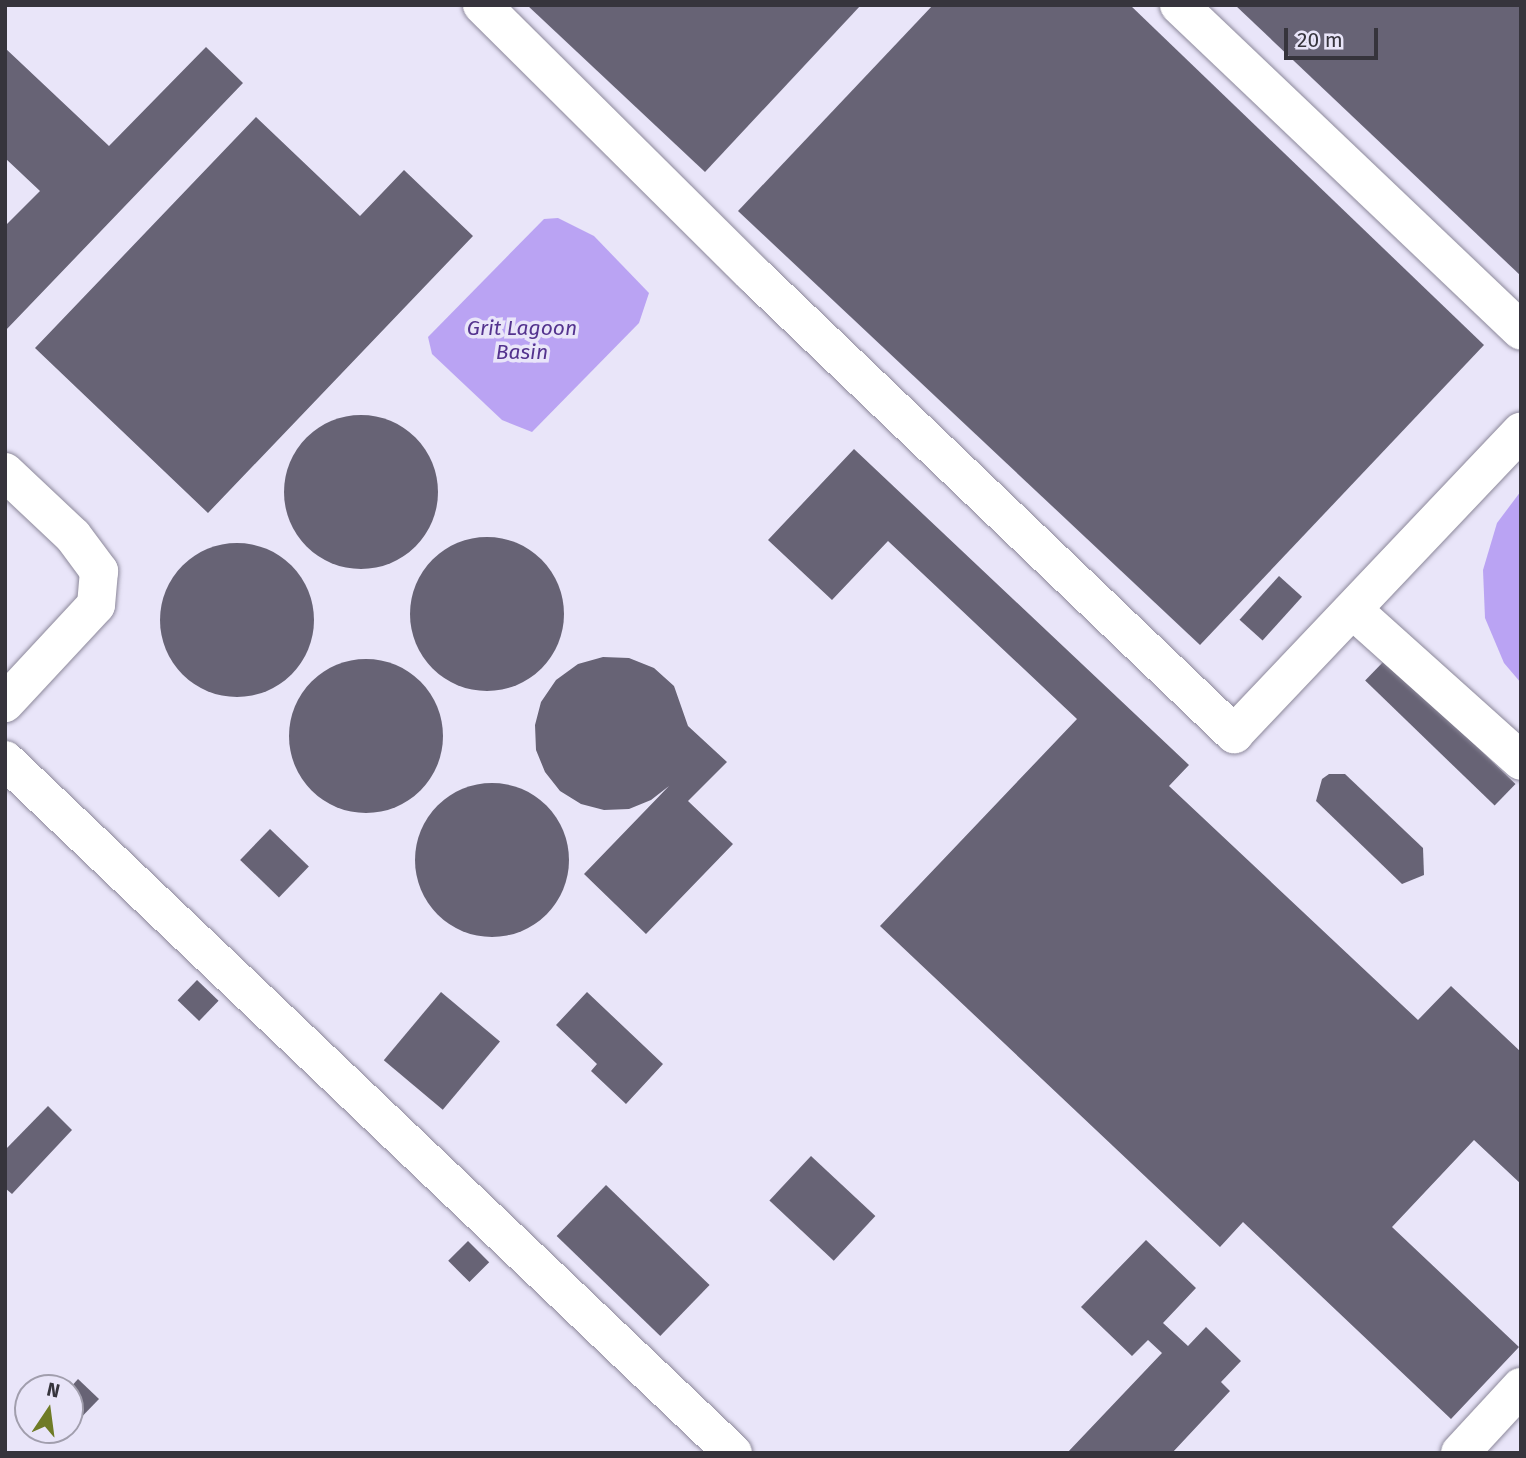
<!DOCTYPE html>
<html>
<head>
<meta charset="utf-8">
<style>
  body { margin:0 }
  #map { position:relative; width:1526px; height:1458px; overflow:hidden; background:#e9e5f9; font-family:"Fira Sans",sans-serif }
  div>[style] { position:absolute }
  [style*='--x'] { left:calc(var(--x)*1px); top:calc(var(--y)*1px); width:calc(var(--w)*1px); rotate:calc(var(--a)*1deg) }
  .water>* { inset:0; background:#baa3f3 }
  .building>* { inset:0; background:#676375; transform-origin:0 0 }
  .round { border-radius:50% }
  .roads { filter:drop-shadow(0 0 2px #8c889a) drop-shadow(0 0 2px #8c889a) }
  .minor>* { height:38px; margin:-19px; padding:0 19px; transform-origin:19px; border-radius:19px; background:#fff }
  span { translate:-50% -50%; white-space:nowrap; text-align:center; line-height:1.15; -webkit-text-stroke:7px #e9e5f9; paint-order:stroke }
  .water-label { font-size:21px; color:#54338e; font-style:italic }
  .frame { position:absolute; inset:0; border:7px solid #36343c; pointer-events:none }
  .north { position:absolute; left:14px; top:1374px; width:70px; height:70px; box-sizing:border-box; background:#e9e5f9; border:2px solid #a19ead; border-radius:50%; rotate:13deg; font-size:19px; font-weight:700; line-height:28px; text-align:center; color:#36343c }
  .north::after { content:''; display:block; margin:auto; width:24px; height:32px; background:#6f7b26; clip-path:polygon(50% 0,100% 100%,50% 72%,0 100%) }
  .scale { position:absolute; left:1284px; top:28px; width:94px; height:32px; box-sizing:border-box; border:4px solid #36343c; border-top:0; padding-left:9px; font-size:21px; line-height:24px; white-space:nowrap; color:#36343c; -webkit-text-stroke:5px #e9e5f9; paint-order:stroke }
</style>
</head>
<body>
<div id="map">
  <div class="water">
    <div style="clip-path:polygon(558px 218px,594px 236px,649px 293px,639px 323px,532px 432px,502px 420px,432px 354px,428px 337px,544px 219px)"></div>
    <div style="clip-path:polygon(1521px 491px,1521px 683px,1504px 663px,1485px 618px,1483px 570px,1497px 523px)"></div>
  </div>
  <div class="building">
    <div style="clip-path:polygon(527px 5px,861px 5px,705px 172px)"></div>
    <div style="clip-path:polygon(933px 5px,1130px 5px,1484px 345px,1200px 645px,738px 211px)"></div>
    <div style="clip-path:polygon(1235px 5px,1521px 5px,1521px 276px)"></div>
    <div style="clip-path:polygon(206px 47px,243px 83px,5px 331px,5px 226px,40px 191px,5px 158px,5px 48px,109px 146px)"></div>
    <div style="clip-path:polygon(256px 117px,360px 216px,404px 170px,473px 236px,208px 513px,35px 348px)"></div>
    <div class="round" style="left:284px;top:415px;width:154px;height:154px"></div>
    <div style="clip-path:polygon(854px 449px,1189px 765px,1169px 786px,1418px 1020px,1451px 986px,1521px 1052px,1521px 1184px,1474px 1140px,1392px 1227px,1519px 1347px,1451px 1419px,1243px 1222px,1220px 1247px,880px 926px,1077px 719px,888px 541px,832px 600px,768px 540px)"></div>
    <div class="round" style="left:410px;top:537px;width:154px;height:154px"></div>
    <div class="round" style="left:160px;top:543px;width:154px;height:154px"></div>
    <div style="left:1279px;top:576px;width:31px;height:59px;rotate:42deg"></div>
    <div style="clip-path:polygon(603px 657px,629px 658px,654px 668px,674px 686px,688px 726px,727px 762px,688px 801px,733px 844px,646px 934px,584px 874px,669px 786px,651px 800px,629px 809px,604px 810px,581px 804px,560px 791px,545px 772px,536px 750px,535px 725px,541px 702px,556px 680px,578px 664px)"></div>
    <div style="left:1386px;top:659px;width:180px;height:30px;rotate:44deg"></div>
    <div class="round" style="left:289px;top:659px;width:154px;height:154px"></div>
    <div style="clip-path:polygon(1329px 774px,1345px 774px,1423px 848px,1424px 875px,1402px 884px,1316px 801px,1322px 779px)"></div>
    <div class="round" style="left:415px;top:783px;width:154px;height:154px"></div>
    <div style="left:270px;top:829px;width:54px;height:43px;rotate:44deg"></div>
    <div style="left:197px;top:980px;width:30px;height:28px;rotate:44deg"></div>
    <div style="left:441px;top:992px;width:77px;height:89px;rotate:40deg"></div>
    <div style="clip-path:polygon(587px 992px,663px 1064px,626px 1104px,591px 1071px,597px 1064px,556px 1025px)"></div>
    <div style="clip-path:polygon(48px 1106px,72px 1130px,12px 1194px,5px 1188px,5px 1150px)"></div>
    <div style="left:811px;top:1156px;width:88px;height:61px;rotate:43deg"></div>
    <div style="left:606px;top:1185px;width:144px;height:71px;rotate:44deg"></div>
    <div style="clip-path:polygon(1146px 1240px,1196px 1288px,1163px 1323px,1188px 1346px,1206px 1327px,1241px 1361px,1221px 1382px,1230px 1391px,1172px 1453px,1067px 1453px,1162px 1353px,1148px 1340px,1132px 1356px,1081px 1307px)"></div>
    <div style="left:468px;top:1241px;width:30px;height:28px;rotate:45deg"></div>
    <div style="clip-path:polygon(78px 1379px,99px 1399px,70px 1429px,70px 1388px)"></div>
  </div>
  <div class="roads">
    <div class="minor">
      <div style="--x:482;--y:5;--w:382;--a:44.8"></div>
      <div style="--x:753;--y:274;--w:666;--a:43.72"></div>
      <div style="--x:1234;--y:734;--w:417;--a:-46.5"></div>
      <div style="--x:1179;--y:5;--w:472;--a:43.6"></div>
      <div style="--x:5;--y:472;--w:93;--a:43.3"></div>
      <div style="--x:73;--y:536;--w:44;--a:53.4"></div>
      <div style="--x:99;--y:571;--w:34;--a:95"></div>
      <div style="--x:96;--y:605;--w:134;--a:132.9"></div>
      <div style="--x:1353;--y:610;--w:226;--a:41.9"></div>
      <div style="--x:5;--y:760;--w:1005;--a:43.59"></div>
      <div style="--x:1460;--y:1453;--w:90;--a:-47.3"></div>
    </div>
  </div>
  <div class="water-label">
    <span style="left:522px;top:340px">Grit Lagoon<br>Basin</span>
  </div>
  <div class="frame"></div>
  <div class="north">N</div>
  <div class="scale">20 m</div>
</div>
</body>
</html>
